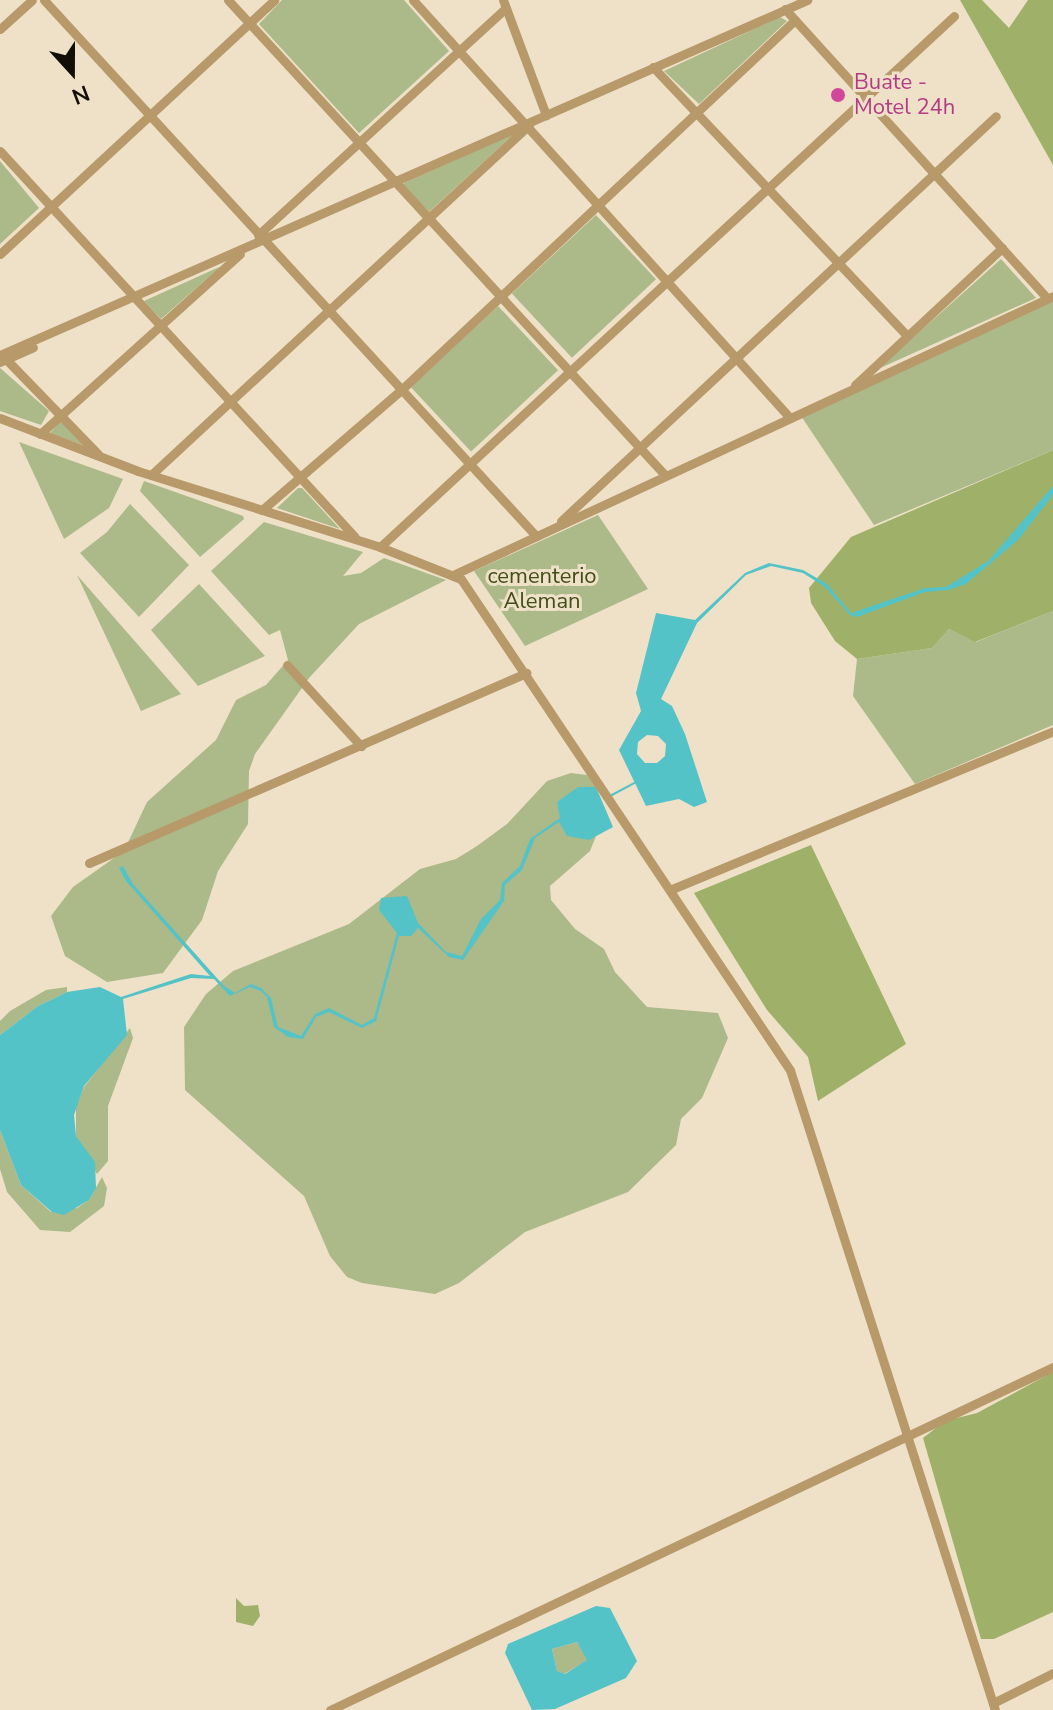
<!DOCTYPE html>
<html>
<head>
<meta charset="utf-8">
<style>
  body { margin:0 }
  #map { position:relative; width:1053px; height:1710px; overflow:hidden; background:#eee1c8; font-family:"Nunito Sans",sans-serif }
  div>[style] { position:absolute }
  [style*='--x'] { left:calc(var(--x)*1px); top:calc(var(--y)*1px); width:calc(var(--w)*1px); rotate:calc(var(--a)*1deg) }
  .green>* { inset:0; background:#acb989; transform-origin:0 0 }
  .forest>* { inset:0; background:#9fb168 }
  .water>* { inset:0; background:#54c3c8 }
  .stream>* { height:2px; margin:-1px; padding:0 1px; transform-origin:1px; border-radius:1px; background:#54c3c8 }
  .minor>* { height:9px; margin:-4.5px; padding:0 4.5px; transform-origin:4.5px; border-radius:4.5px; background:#b7996a }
  .dots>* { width:22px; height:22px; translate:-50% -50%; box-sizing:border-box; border:4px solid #eee1c8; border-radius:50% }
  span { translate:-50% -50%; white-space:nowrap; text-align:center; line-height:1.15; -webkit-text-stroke:6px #eee1c8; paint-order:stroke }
  .hotel-label { font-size:22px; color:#b23c85 }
  .left { translate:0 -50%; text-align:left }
  .park-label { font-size:22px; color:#434f19 }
  .north { position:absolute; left:32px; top:32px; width:80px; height:80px; -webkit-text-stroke:6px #eee1c8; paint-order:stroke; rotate:159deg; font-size:22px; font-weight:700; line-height:32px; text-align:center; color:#130e06 }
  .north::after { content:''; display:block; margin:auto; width:28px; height:36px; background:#130e06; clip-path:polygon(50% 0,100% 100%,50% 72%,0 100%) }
</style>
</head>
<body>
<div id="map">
  <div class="green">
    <div style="clip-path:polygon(282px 0,404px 0,449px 51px,359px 133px,259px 24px)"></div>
    <div style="clip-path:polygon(780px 17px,787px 21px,699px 104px,664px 71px)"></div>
    <div style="clip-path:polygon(515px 133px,429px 212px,403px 185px,404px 183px)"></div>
    <div style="clip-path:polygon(0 161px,39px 208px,0 244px)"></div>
    <div style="left:596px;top:215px;width:88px;height:115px;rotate:47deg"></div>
    <div style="clip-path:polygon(1001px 259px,1036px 298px,878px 369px)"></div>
    <div style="clip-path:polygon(220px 267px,161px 319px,144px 301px,217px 268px)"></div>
    <div style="clip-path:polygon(1053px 299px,1053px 450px,874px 525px,801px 416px)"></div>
    <div style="left:498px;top:306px;width:88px;height:119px;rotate:47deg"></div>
    <div style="clip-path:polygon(0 368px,49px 411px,41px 425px,0 411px)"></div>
    <div style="clip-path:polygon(61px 421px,85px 446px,50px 433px)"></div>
    <div style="clip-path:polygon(19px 442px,123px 479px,109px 508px,64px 539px)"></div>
    <div style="clip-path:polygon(144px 481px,243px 516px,244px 519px,200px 557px,140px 491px)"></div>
    <div style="clip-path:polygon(298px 488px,302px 488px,340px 529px,277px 508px)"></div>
    <div style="clip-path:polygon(130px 504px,189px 565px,139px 617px,80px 553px,107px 532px)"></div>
    <div style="clip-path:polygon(598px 515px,648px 589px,525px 646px,474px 571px)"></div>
    <div style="clip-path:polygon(264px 522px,363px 552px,343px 576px,361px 573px,384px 558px,446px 580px,359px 624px,309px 678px,255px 754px,249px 771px,248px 824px,218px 871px,202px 920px,163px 973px,107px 982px,65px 956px,51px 916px,73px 887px,124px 851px,147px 802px,216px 740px,236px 700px,266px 685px,288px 660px,280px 630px,269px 635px,211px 571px)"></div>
    <div style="clip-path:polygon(77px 575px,181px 694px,141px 711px)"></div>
    <div style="clip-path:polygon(199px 584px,265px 656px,198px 686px,151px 630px)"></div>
    <div style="clip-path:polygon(1053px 611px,1053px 725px,915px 784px,853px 696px,857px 659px,932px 648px,949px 629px,976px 642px)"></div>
    <div style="clip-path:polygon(571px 773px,595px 776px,600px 826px,590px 851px,550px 886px,551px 900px,575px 929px,604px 949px,615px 972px,647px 1007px,718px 1013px,728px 1038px,702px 1098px,681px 1119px,676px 1145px,628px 1192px,525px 1232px,459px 1283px,435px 1294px,362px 1283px,347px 1277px,330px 1256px,304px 1196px,185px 1090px,184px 1027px,206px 994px,233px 971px,349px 924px,420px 869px,456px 859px,477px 846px,507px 824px,547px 781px)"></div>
    <div style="clip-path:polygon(67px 987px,67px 992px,38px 1006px,0 1035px,0 1021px,10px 1011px,46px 990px)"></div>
    <div style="clip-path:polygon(130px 1028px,133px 1038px,108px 1106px,108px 1161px,97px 1174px,76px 1136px,76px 1107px,84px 1087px)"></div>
    <div style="clip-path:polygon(0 1130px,21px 1185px,51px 1212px,77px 1208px,89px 1200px,102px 1177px,107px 1188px,104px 1206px,70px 1232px,40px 1230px,7px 1192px,0 1169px)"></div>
    <div style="clip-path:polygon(577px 1642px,588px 1660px,564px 1674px,557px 1671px,552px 1649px)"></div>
  </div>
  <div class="forest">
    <div style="clip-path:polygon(960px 0,982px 0,1009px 28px,1028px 0,1053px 0,1053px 165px)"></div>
    <div style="clip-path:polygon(1053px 450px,1053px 611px,975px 642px,949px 629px,932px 648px,857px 659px,835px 641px,811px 603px,809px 588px,851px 537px)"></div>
    <div style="clip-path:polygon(811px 845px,906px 1044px,818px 1101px,808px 1057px,767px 1010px,694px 893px)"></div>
    <div style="clip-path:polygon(1053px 1372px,1053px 1612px,994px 1639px,981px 1639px,923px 1438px,945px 1421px,977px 1413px)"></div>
    <div style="clip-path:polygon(236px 1598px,244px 1606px,258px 1605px,260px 1616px,253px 1626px,236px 1622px)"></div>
  </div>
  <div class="water">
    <div style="clip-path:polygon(evenodd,1053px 486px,1053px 495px,1018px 540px,966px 584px,948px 590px,925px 592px,857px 617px,850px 615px,825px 587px,803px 573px,771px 566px,746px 575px,697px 623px,661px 699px,672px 706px,685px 734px,707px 802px,694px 807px,679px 799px,646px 806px,619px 750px,641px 711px,636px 693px,656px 613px,695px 620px,745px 573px,769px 563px,803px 570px,827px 584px,851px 613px,925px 588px,946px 587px,988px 561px,1053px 486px,647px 735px,658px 736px,666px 744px,665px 756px,657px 763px,645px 763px,637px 754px,638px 742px,647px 735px)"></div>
    <div style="clip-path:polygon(578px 787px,596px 787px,613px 827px,589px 840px,567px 836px,559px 822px,535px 838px,522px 870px,505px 885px,504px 901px,463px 960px,449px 957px,418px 928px,411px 936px,399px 936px,376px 1021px,362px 1028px,329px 1012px,316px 1017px,303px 1039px,288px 1037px,274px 1027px,267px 997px,261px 991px,250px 987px,230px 996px,214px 979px,191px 978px,123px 999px,127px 1035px,84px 1086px,74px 1115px,76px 1136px,95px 1162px,96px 1188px,89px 1200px,64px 1215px,52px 1212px,21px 1185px,0 1130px,0 1035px,38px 1006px,67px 992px,100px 987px,121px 997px,191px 974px,210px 976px,126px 881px,119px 868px,123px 866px,133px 884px,224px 986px,235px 993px,251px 984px,261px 988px,271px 998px,278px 1027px,301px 1036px,315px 1014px,329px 1008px,362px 1025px,374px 1018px,397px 933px,379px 910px,381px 898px,407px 896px,418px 923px,446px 952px,462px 956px,481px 919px,500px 900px,502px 883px,520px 866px,530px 839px,560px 818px,557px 802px)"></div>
    <div style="clip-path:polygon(evenodd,596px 1606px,610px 1608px,637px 1661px,626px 1678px,555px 1709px,532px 1710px,505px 1653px,508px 1644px,596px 1606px,577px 1642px,587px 1660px,565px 1674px,557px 1671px,552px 1649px,577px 1642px)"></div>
  </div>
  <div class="stream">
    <div style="--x:610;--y:796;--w:30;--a:-28"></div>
  </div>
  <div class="minor">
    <div style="--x:44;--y:0;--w:728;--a:47.45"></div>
    <div style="--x:228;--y:0;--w:645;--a:47.39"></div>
    <div style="--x:413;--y:0;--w:563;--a:47.95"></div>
    <div style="--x:503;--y:0;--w:123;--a:69.5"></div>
    <div style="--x:785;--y:9;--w:390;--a:47.8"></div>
    <div style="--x:0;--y:29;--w:43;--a:-42.2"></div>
    <div style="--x:653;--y:67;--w:370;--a:46.6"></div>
    <div style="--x:0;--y:151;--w:524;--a:47.4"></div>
    <div style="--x:258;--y:235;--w:336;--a:-42.5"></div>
    <div style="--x:0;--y:254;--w:374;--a:-42.8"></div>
    <div style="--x:0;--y:355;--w:882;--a:-23.74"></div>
    <div style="--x:2;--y:355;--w:138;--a:45.9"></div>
    <div style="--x:0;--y:362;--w:36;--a:-24"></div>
    <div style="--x:855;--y:385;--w:201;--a:-43"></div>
    <div style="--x:0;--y:418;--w:148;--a:21"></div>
    <div style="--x:138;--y:471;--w:254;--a:17.4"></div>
    <div style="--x:380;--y:547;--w:87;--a:21.6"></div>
    <div style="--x:461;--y:579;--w:591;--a:56.18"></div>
    <div style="--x:790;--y:1070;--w:672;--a:72.24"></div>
    <div style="--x:40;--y:434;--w:269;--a:-42"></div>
    <div style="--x:151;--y:475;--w:515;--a:-42.8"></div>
    <div style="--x:262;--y:510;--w:184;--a:-40.8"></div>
    <div style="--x:401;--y:390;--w:540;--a:-43.2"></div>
    <div style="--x:561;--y:521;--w:594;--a:-42.95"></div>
    <div style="--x:380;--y:547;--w:782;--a:-42.77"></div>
    <div style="--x:455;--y:574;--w:659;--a:-24.93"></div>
    <div style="--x:287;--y:665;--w:110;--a:47.6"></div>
    <div style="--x:89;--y:863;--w:477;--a:-23.5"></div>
    <div style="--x:672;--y:889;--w:412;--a:-22.5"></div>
    <div style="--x:993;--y:1703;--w:67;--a:-26.6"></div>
    <div style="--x:330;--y:1710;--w:800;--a:-25.38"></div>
  </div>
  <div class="dots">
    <div style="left:838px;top:95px;background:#d1479c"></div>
  </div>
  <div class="hotel-label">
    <span class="left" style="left:854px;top:95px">Buate -<br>Motel 24h</span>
  </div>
  <div class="park-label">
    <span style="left:542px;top:589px">cementerio<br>Aleman</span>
  </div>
  <div class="north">N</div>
</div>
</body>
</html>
